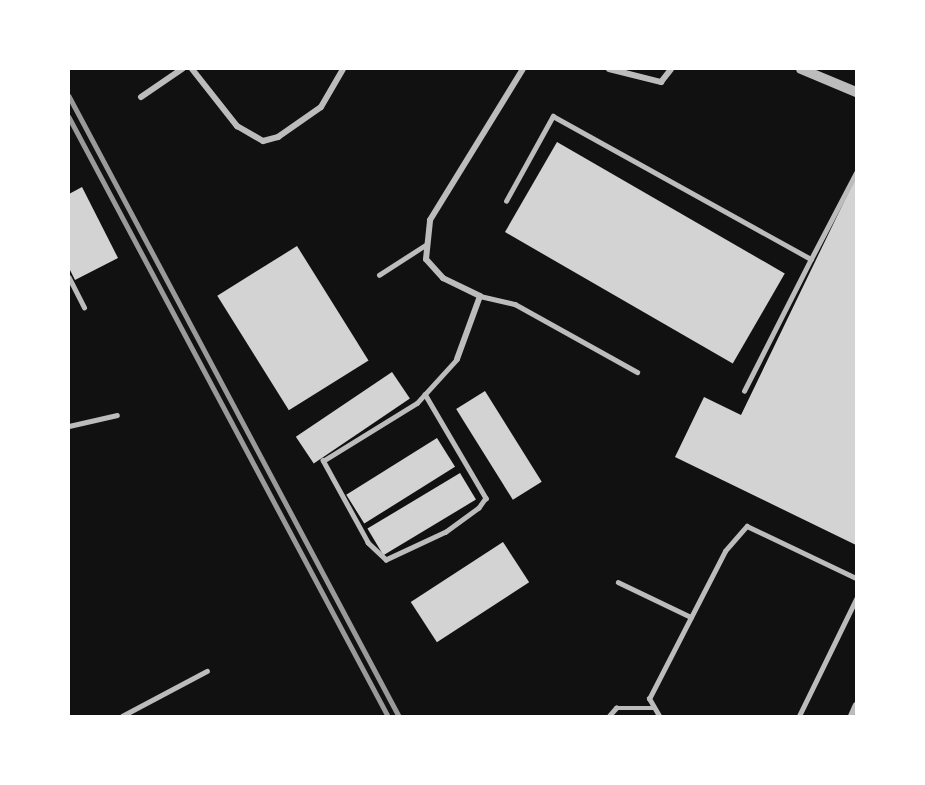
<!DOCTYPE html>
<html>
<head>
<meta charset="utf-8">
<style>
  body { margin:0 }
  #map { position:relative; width:925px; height:785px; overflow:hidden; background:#111; font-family:Bitter,serif }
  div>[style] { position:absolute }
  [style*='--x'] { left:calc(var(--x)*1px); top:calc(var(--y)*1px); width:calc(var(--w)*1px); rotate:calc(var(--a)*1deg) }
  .building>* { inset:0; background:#d3d3d3; transform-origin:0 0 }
  .service>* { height:4.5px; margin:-2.25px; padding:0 2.25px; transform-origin:2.25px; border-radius:2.25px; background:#bcbcbc }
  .minor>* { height:6px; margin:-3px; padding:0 3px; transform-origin:3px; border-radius:3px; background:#bcbcbc }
  .tertiary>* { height:10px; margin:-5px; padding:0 5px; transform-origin:5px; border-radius:5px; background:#bcbcbc }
  .rail>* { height:4.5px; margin:-2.25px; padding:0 2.25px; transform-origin:2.25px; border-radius:2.25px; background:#9a9a9a }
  span { translate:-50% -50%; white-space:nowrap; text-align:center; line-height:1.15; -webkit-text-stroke:4.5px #fff; paint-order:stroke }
  .frame { position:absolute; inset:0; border:70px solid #fff; pointer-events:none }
</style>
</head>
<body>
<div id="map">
  <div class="building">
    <div style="left:557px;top:142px;width:263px;height:104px;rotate:30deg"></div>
    <div style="clip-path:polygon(856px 177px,856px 545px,675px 457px,704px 397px,741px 415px)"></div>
    <div style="clip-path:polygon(82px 187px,118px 258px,75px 280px,69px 268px,69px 194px)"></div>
    <div style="left:297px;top:246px;width:135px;height:94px;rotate:58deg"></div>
    <div style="left:392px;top:372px;width:32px;height:116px;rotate:56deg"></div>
    <div style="left:485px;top:391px;width:107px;height:34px;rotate:58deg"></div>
    <div style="left:437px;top:438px;width:34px;height:107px;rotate:58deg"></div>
    <div style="left:460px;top:473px;width:31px;height:108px;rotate:59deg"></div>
    <div style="left:503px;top:542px;width:48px;height:110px;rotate:57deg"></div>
  </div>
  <div class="service">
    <div style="--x:506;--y:201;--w:97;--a:-61.1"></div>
    <div style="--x:553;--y:116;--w:295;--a:29"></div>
    <div style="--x:811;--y:259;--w:97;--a:-62.4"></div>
    <div style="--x:379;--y:275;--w:57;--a:-32.9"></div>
    <div style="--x:69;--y:277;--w:34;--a:63"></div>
    <div style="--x:480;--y:296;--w:36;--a:13"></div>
    <div style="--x:515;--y:304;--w:140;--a:29.1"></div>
    <div style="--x:744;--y:391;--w:148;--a:-63.1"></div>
    <div style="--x:425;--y:394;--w:121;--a:59.6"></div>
    <div style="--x:486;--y:498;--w:12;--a:125"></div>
    <div style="--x:479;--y:508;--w:41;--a:144"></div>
    <div style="--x:446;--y:532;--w:66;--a:155"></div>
    <div style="--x:386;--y:560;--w:25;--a:-137"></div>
    <div style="--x:368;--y:543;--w:94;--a:-118.8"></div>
    <div style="--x:323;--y:461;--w:110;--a:-31.7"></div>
    <div style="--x:417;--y:403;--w:59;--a:-47.7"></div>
    <div style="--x:69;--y:426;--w:49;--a:-12.9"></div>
    <div style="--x:618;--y:582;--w:81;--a:25.6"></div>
    <div style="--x:122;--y:716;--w:96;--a:-27.9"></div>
    <div style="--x:609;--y:716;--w:11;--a:-49"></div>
    <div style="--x:616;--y:708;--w:38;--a:0"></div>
    <div style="--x:659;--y:716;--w:20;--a:-120"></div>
    <div style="--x:649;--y:699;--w:166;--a:-62.8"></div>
    <div style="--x:725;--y:551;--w:33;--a:-49"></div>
    <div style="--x:747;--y:526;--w:121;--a:25.5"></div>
    <div style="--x:799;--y:716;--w:130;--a:-64"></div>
  </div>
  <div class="minor">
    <div style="--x:192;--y:69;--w:73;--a:51.7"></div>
    <div style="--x:237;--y:126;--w:30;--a:30"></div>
    <div style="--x:263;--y:141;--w:16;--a:-15"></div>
    <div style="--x:278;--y:137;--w:52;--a:-34.9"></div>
    <div style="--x:321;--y:107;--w:44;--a:-59.9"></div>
    <div style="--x:609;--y:69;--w:54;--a:14"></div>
    <div style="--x:661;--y:82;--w:16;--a:-52"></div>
    <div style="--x:141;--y:97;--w:50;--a:-34.3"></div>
    <div style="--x:457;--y:359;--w:67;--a:-69.9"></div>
    <div style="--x:480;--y:296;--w:41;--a:-154.1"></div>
    <div style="--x:443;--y:278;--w:25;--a:-132"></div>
    <div style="--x:426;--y:259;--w:39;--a:-84"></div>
    <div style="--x:430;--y:220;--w:177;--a:-58.4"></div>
    <div style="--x:851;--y:716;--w:12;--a:-66"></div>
  </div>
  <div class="tertiary">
    <div style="--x:801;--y:69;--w:60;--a:22.7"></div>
  </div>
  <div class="rail">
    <div style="--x:69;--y:96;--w:702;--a:61.98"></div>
    <div style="--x:69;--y:117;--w:679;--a:61.96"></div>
  </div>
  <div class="frame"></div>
</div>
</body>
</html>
